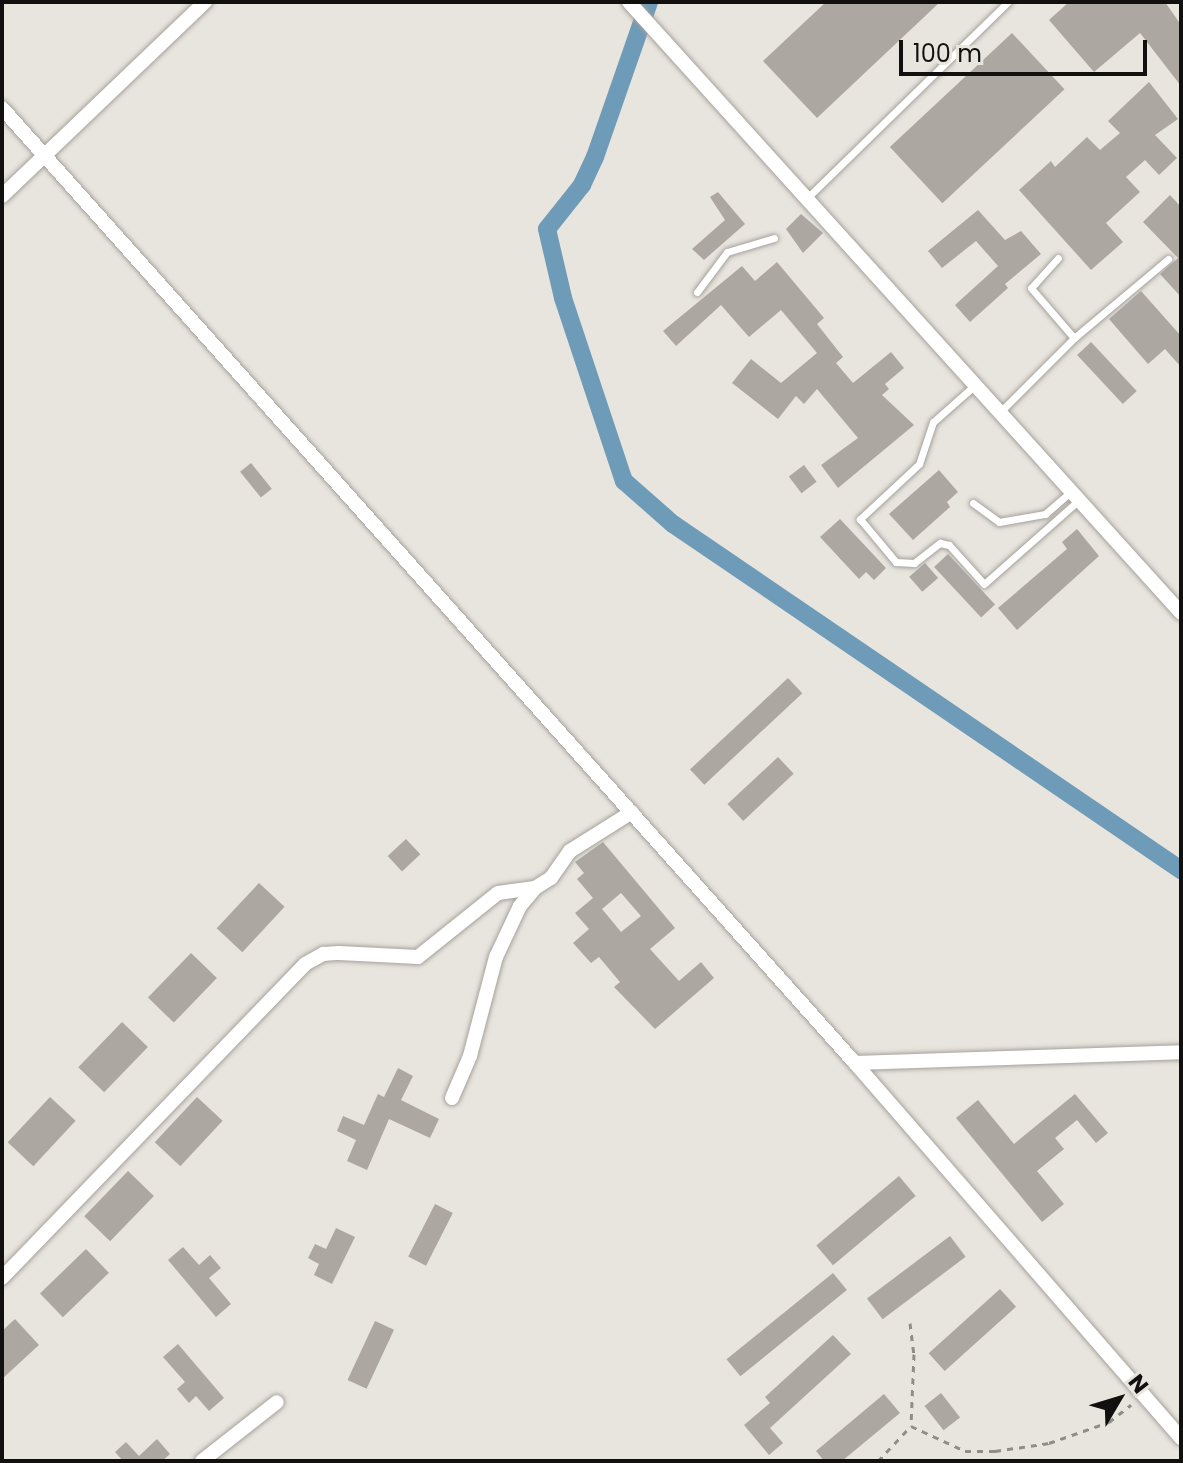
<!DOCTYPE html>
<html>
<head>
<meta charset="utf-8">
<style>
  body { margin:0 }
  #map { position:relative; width:1183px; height:1463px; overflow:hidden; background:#e8e4de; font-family:Poppins,sans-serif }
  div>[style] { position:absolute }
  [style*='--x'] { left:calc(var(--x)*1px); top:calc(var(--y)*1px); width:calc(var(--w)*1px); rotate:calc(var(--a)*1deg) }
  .canal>* { height:18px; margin:-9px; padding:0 9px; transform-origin:9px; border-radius:9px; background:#6e9bb7 }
  .building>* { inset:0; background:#ada7a2; transform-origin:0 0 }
  .path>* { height:3px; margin-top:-1.5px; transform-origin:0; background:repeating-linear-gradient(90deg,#908c88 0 6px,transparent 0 12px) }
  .roads { filter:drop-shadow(0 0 2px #a5a19b) drop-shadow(0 0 2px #a5a19b) }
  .service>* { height:7px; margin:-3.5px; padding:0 3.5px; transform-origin:3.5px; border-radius:3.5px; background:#fff }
  .minor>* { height:14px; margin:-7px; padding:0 7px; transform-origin:7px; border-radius:7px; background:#fff }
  span { translate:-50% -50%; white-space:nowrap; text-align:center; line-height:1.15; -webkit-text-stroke:6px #e8e4de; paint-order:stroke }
  .frame { position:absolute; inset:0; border:4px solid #12100e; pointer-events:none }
  .north { position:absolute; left:1079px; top:1359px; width:80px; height:80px; -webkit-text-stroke:6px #e8e4de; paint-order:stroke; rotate:52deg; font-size:22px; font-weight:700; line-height:32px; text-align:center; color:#12100e }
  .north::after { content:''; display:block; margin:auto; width:28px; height:36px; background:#12100e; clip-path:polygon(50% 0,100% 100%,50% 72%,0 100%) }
  .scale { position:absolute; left:899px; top:40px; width:248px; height:36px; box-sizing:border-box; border:4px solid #12100e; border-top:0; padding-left:10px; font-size:24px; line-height:28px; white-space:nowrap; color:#12100e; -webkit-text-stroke:6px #e8e4de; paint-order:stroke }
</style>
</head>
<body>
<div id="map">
  <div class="canal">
    <div style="--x:649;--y:2;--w:164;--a:109.2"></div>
    <div style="--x:595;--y:157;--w:31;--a:115"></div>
    <div style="--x:582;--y:185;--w:56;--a:128.5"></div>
    <div style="--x:547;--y:229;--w:71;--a:76.9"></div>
    <div style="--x:563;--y:298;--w:193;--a:71.6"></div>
    <div style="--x:624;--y:481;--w:65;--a:41.3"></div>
    <div style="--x:673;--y:524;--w:615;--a:34.26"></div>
  </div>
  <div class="building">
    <div style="clip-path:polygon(826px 2px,940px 2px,817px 118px,763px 61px)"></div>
    <div style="clip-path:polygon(1069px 2px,1165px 2px,1181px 25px,1181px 86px,1140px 33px,1094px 72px,1049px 20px)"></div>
    <div style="left:1012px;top:33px;width:77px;height:167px;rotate:47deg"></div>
    <div style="clip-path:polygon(1149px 82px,1178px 119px,1155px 135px,1177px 158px,1159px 175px,1145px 160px,1126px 177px,1140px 192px,1106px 223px,1123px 242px,1091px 270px,1019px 190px,1051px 161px,1055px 167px,1087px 137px,1100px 150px,1120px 133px,1108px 121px)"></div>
    <div style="clip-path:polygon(718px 192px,745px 224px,704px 260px,692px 249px,725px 220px,710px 197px)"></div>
    <div style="clip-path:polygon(1170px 195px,1181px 207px,1181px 297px,1160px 274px,1178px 258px,1143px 222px)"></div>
    <div style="clip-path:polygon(978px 210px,1005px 240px,1021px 231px,1041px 254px,1005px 284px,1008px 288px,970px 322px,955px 305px,998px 266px,976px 241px,942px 268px,928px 251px)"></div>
    <div style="clip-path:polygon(801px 214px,823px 233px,803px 253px,786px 229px)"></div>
    <div style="clip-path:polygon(777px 262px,824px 318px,817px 324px,843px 357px,836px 363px,853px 383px,891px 352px,904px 368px,885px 384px,889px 389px,882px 395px,914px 425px,838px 488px,821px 465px,858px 438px,817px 389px,804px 404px,796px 396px,778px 419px,732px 383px,751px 359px,781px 383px,817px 353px,781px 310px,749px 337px,721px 305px,676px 346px,663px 331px,742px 266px,755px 281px)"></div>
    <div style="clip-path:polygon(1141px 291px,1181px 336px,1181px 367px,1165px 349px,1148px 364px,1109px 319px)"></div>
    <div style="left:1091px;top:342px;width:67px;height:19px;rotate:47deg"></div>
    <div style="left:251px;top:463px;width:33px;height:14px;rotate:51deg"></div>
    <div style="left:804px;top:465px;width:21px;height:19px;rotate:53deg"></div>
    <div style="clip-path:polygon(939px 470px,958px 492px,947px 502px,950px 507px,913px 540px,889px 514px)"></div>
    <div style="clip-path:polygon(840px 519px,886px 568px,874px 580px,866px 572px,859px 579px,820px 537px)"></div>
    <div style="clip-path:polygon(1077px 529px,1099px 556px,1017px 630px,998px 608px,1067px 549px,1062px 542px)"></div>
    <div style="left:948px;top:554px;width:69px;height:19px;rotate:47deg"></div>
    <div style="left:925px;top:563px;width:20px;height:21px;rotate:49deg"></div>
    <div style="left:788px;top:678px;width:21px;height:134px;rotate:47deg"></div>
    <div style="left:778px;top:757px;width:23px;height:69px;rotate:47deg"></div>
    <div style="left:406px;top:839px;width:21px;height:25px;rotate:47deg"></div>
    <div style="clip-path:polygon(evenodd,603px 842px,675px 928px,650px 949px,679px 981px,701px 962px,714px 978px,655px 1029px,614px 987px,620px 982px,599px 957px,591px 963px,573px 943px,589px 929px,575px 913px,593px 898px,577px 879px,584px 873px,575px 862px,603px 842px,621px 893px,641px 916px,621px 932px,602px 909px,621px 893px)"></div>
    <div style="left:259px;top:883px;width:35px;height:62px;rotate:43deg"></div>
    <div style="left:191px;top:953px;width:36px;height:62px;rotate:44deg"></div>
    <div style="left:122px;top:1022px;width:36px;height:63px;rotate:44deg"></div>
    <div style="clip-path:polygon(398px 1068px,413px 1076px,401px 1100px,439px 1119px,430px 1138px,389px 1119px,367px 1170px,347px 1161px,356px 1140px,337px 1131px,343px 1116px,364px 1125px,378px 1094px,384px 1097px)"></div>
    <div style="clip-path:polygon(1075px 1094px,1108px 1133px,1096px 1143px,1077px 1120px,1055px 1138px,1064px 1149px,1037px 1171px,1064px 1204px,1042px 1222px,956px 1118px,978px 1100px,1014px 1144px)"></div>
    <div style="left:50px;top:1097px;width:35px;height:62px;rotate:43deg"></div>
    <div style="left:197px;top:1097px;width:35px;height:62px;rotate:43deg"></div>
    <div style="left:128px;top:1171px;width:36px;height:63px;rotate:44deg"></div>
    <div style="left:899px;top:1176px;width:26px;height:108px;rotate:50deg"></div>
    <div style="left:435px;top:1204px;width:20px;height:59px;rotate:27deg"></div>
    <div style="clip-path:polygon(336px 1228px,355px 1237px,332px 1284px,314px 1275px,319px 1264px,308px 1258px,315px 1244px,326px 1249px)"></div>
    <div style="left:950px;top:1236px;width:26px;height:104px;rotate:53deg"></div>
    <div style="clip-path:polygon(183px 1247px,199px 1265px,210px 1255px,221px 1268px,209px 1278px,231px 1304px,216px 1317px,168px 1260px)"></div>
    <div style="left:86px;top:1249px;width:33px;height:64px;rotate:46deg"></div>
    <div style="left:833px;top:1273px;width:22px;height:137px;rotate:51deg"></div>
    <div style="left:1000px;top:1289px;width:24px;height:96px;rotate:48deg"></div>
    <div style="clip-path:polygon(15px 1319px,39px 1345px,2px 1379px,2px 1331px)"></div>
    <div style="left:375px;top:1321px;width:21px;height:65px;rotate:25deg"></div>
    <div style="clip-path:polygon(833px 1335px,851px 1354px,770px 1428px,783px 1443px,769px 1455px,744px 1425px,770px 1403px,765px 1397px)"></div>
    <div style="clip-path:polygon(178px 1344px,224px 1398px,209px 1411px,196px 1396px,189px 1403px,177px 1389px,185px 1382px,163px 1357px)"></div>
    <div style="left:941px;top:1393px;width:31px;height:21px;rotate:52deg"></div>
    <div style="clip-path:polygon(884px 1394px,900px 1413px,842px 1461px,824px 1461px,816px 1451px)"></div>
    <div style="clip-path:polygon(157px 1439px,170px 1454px,162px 1461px,123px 1461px,115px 1452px,126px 1442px,139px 1456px)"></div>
  </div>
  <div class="path">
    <div style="--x:910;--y:1323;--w:31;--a:83"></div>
    <div style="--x:914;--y:1354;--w:72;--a:92.4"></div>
    <div style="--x:911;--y:1426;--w:60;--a:24.8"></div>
    <div style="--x:965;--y:1451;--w:30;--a:0"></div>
    <div style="--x:995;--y:1451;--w:55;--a:-8.4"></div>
    <div style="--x:1049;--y:1443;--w:64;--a:-19.3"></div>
    <div style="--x:1109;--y:1422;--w:28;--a:-38"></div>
    <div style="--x:878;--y:1461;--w:48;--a:-46.7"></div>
  </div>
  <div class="roads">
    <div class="service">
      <div style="--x:806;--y:199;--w:282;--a:-44.3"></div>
      <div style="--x:1058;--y:258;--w:40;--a:132"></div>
      <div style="--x:1031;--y:288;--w:66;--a:49.3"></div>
      <div style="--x:697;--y:292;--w:50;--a:-53.1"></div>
      <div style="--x:727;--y:252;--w:49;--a:-16.6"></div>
      <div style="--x:975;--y:385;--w:56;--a:138.6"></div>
      <div style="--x:933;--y:422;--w:44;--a:108.4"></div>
      <div style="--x:919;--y:464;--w:81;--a:137"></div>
      <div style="--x:860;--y:519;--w:56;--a:50.1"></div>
      <div style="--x:896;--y:562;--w:18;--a:3"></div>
      <div style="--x:914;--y:563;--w:33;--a:-38"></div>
      <div style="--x:940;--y:543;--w:9;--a:13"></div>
      <div style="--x:949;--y:545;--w:52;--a:48.1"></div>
      <div style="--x:984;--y:584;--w:127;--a:-41.5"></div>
      <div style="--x:1000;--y:412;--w:105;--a:-45"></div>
      <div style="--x:1074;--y:338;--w:123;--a:-40"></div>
      <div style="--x:973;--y:503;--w:32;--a:36"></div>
      <div style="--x:999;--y:522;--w:47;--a:-9.9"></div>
      <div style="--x:1045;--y:514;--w:33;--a:-41"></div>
    </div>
    <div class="minor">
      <div style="--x:629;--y:2;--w:823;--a:47.9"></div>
      <div style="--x:2;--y:108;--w:1280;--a:48.23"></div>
      <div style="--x:855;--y:1063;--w:497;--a:49"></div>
      <div style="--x:2;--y:196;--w:281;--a:-43.7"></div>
      <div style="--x:855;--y:1063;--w:326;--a:-1.9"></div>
      <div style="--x:452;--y:1098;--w:46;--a:-66.8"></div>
      <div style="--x:470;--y:1056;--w:102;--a:-75.3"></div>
      <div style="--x:496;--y:957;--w:56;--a:-64.8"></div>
      <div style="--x:520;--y:906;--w:23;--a:-50"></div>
      <div style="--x:535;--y:888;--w:19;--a:-32"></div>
      <div style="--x:551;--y:878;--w:33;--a:-55"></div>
      <div style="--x:570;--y:851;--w:73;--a:-32.2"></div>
      <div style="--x:2;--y:1278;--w:436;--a:-46"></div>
      <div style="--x:305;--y:964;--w:21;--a:-29"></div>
      <div style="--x:323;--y:954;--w:16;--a:-4"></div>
      <div style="--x:339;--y:953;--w:79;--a:2.9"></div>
      <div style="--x:418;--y:957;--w:102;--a:-38.7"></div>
      <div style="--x:498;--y:893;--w:37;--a:-8"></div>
      <div style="--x:202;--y:1461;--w:95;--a:-38.2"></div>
    </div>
  </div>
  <div class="frame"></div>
  <div class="north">N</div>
  <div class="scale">100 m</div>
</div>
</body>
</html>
